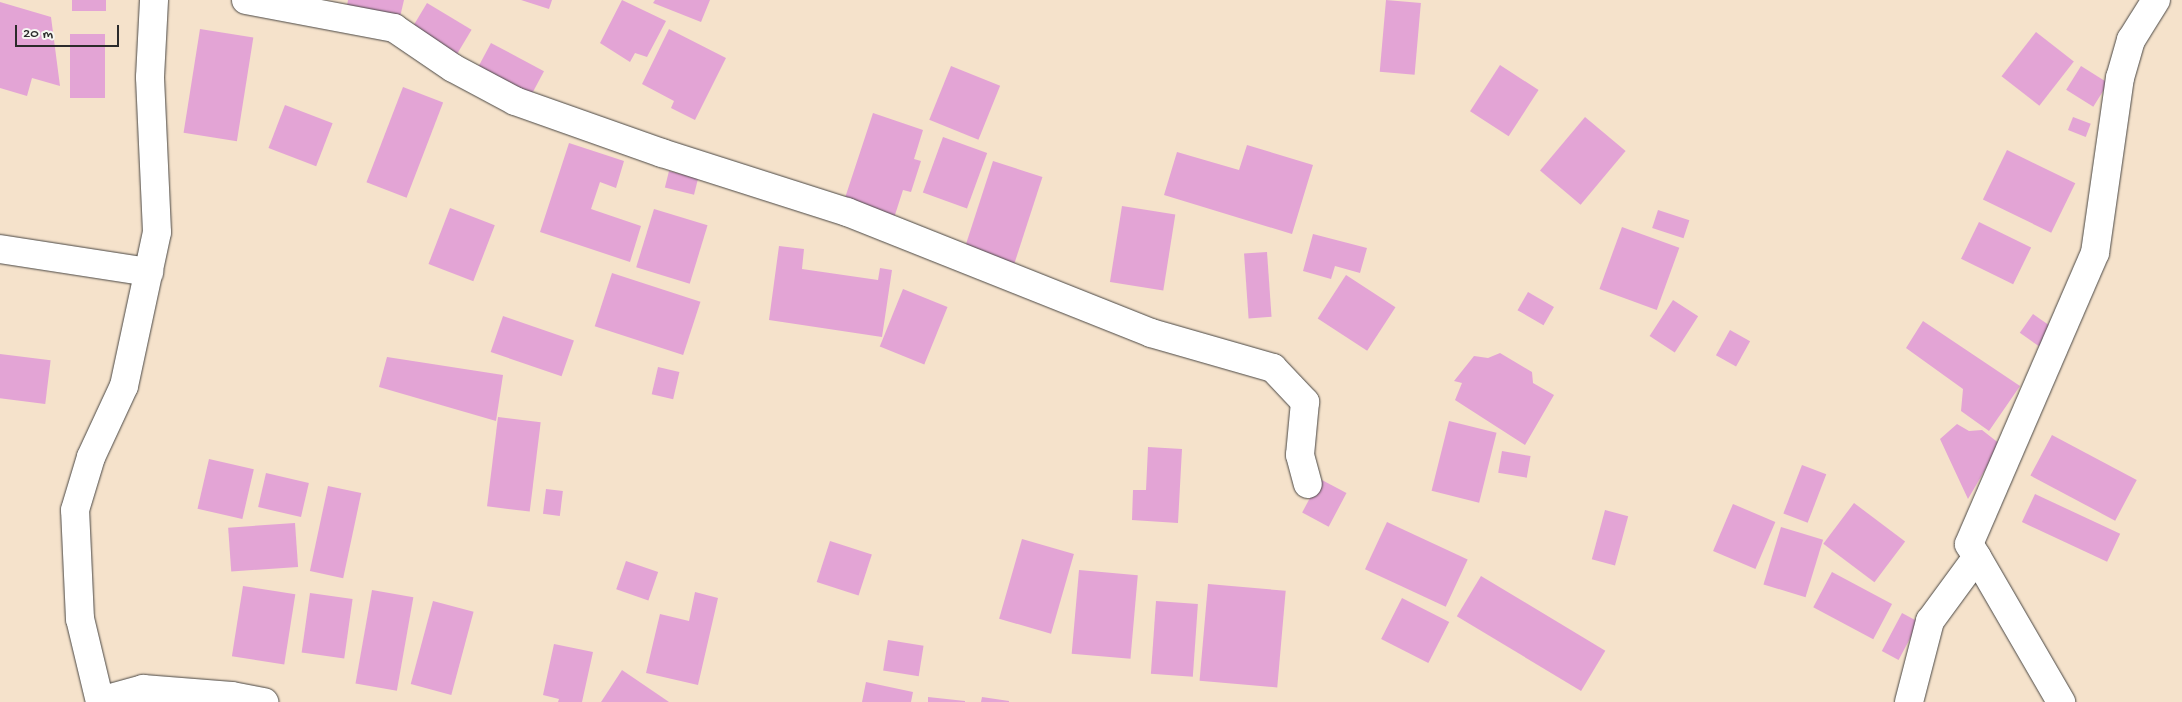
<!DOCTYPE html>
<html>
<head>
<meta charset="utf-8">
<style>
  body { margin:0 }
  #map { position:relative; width:2182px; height:702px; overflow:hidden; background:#f5e2cb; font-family:"Gochi Hand",sans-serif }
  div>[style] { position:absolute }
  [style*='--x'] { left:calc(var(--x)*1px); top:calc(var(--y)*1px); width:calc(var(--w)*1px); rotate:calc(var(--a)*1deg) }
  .building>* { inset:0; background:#e3a4d5; transform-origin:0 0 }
  .roads { filter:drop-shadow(0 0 1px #494643) drop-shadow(0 0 1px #494643) }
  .minor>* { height:28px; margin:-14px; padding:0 14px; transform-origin:14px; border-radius:14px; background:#fff }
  span { translate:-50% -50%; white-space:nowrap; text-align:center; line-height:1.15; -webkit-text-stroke:5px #f6f6f2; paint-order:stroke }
  .scale { position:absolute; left:15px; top:25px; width:104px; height:22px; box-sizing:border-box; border:2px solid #2b2b2b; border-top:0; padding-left:6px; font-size:15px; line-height:18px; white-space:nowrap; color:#2b2b2b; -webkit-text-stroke:4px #f6f6f2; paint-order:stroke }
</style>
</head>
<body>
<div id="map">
  <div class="building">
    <div style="left:72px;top:0;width:34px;height:11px"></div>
    <div style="clip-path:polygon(348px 0,404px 0,400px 17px,347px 6px)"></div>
    <div style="clip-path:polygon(521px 0,552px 0,549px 9px)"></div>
    <div style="clip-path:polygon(622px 0,666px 21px,647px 57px,635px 53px,630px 62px,600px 43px)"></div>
    <div style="clip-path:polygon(655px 0,710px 0,701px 22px,653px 3px)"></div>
    <div style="left:1386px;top:0;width:35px;height:72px;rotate:5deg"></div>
    <div style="clip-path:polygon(0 2px,51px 17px,60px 86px,32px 78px,27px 96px,0 88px)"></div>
    <div style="left:427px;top:3px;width:52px;height:34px;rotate:31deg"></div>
    <div style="left:200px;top:29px;width:54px;height:105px;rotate:9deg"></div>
    <div style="clip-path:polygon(669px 29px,726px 58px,695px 120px,671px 108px,674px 101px,642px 84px)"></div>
    <div style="left:2036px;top:32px;width:48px;height:56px;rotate:38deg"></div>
    <div style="left:70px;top:34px;width:35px;height:64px"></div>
    <div style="left:491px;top:43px;width:60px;height:27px;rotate:28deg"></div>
    <div style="left:1500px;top:65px;width:46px;height:55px;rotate:33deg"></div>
    <div style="left:951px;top:66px;width:53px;height:58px;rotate:22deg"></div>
    <div style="left:2081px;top:66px;width:32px;height:28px;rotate:32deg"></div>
    <div style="left:403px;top:87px;width:43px;height:102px;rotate:21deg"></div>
    <div style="left:285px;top:105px;width:51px;height:46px;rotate:21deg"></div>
    <div style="clip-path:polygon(873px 113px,923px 130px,914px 159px,921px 161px,911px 192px,903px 190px,893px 221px,843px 204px)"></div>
    <div style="left:1585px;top:117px;width:53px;height:70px;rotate:40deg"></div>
    <div style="left:2073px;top:117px;width:19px;height:14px;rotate:21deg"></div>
    <div style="left:943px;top:137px;width:47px;height:59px;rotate:20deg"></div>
    <div style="clip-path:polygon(569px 143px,624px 161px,616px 188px,600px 182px,591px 209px,641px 226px,630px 262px,540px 232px)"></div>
    <div style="clip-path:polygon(1247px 145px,1313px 165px,1292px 234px,1164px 195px,1177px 152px,1239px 170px)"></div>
    <div style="left:2007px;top:150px;width:76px;height:55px;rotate:26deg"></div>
    <div style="left:993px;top:161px;width:52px;height:91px;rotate:18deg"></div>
    <div style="left:669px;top:171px;width:30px;height:17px;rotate:14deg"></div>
    <div style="left:1122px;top:206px;width:54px;height:77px;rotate:9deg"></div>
    <div style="left:450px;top:208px;width:48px;height:60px;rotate:21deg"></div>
    <div style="left:654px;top:209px;width:56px;height:61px;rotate:17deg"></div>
    <div style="left:1658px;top:210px;width:33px;height:19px;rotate:18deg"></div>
    <div style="left:1979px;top:222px;width:58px;height:41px;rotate:26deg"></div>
    <div style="left:1622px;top:227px;width:61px;height:66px;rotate:20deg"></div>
    <div style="clip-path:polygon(1313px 234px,1367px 248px,1360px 273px,1335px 266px,1331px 279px,1303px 271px)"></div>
    <div style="clip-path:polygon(779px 246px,804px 249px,802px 269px,878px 280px,880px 268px,892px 270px,882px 337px,769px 320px)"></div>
    <div style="left:1267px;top:252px;width:65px;height:23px;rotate:86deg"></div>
    <div style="left:612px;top:273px;width:93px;height:56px;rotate:18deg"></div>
    <div style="left:1346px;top:275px;width:59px;height:52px;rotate:33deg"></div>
    <div style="left:903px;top:289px;width:48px;height:62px;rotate:22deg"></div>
    <div style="left:1528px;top:292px;width:30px;height:21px;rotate:30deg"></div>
    <div style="left:1673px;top:300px;width:30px;height:43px;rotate:33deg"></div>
    <div style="left:2033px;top:314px;width:24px;height:23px;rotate:35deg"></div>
    <div style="left:503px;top:316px;width:75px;height:38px;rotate:19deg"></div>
    <div style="clip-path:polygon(1923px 321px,2020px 386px,1989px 431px,1961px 411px,1963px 389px,1906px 348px)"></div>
    <div style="left:1730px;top:330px;width:23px;height:29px;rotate:29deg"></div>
    <div style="clip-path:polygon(1500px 353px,1532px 372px,1533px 383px,1554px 395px,1525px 445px,1455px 400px,1462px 383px,1454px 381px,1474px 356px,1488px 358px)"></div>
    <div style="left:0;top:354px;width:51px;height:44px;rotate:7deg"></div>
    <div style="clip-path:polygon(387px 357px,503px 375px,496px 421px,379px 387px)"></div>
    <div style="left:658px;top:367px;width:22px;height:28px;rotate:13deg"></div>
    <div style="left:498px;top:417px;width:43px;height:90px;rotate:7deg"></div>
    <div style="left:1449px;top:421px;width:49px;height:72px;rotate:14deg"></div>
    <div style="clip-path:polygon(1957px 424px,1969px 431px,1982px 430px,2000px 444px,1968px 499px,1940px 439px)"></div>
    <div style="left:2052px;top:435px;width:96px;height:46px;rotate:28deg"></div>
    <div style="clip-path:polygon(1148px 447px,1182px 449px,1178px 523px,1132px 520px,1133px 490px,1146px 490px)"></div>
    <div style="left:1502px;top:451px;width:29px;height:22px;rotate:10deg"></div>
    <div style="left:209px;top:459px;width:46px;height:51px;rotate:13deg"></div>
    <div style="left:1802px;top:465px;width:26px;height:52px;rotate:21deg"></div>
    <div style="left:266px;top:473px;width:44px;height:35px;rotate:13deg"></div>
    <div style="left:1320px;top:479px;width:30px;height:38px;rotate:28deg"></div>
    <div style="left:328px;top:486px;width:34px;height:87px;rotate:12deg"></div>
    <div style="left:546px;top:489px;width:17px;height:25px;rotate:7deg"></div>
    <div style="left:2035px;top:494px;width:94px;height:31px;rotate:25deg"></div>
    <div style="left:1854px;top:503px;width:64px;height:51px;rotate:37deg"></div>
    <div style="left:1733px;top:504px;width:46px;height:51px;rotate:23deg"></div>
    <div style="left:1605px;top:510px;width:24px;height:51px;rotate:15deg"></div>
    <div style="left:1387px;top:522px;width:89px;height:52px;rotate:25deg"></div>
    <div style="left:295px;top:523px;width:44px;height:67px;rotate:86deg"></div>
    <div style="left:1781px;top:527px;width:44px;height:60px;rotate:17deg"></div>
    <div style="left:1022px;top:539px;width:54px;height:83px;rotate:16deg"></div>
    <div style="left:830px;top:541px;width:44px;height:43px;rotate:18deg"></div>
    <div style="left:626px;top:561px;width:34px;height:30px;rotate:19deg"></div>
    <div style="left:1079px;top:570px;width:59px;height:84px;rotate:5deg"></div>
    <div style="left:1832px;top:572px;width:68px;height:40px;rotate:28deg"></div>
    <div style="left:1481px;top:576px;width:145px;height:47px;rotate:31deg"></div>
    <div style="left:1208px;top:584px;width:78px;height:97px;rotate:5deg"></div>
    <div style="left:243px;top:586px;width:53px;height:71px;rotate:9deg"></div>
    <div style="left:372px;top:590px;width:42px;height:95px;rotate:10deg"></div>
    <div style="clip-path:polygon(695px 592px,718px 598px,698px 685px,646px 673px,660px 614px,689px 621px)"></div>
    <div style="left:310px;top:593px;width:43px;height:60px;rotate:8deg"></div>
    <div style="left:1402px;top:598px;width:53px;height:46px;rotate:27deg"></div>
    <div style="left:433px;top:601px;width:42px;height:86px;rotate:15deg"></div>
    <div style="left:1156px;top:601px;width:42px;height:73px;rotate:4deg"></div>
    <div style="left:1902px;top:613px;width:19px;height:43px;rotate:28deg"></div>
    <div style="left:888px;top:640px;width:36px;height:31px;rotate:9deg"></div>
    <div style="clip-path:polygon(554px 644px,593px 652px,582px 702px,558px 702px,559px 699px,543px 695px)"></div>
    <div style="clip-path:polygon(622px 670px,669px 702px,601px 702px)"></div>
    <div style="clip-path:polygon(866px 682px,913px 692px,911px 702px,862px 702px)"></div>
    <div style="clip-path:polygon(928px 697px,965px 701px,965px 702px,928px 702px)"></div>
    <div style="clip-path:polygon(982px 697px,1009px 701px,1009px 702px,981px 702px)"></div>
  </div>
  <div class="roads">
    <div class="minor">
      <div style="--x:246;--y:0;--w:151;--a:10.7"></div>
      <div style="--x:394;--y:28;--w:71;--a:34.1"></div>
      <div style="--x:453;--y:68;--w:70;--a:28"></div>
      <div style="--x:515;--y:101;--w:156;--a:19.5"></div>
      <div style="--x:662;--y:153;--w:194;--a:17.7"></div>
      <div style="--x:847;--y:212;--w:327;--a:21.7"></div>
      <div style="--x:1151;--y:333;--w:127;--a:16"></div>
      <div style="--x:1273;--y:368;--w:47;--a:46.7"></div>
      <div style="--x:1305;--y:402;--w:53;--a:95.4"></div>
      <div style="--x:1300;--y:455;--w:30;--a:75"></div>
      <div style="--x:0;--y:249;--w:151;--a:8.8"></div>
      <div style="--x:1977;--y:557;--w:168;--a:59.9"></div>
      <div style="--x:100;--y:701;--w:45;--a:-15.6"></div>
      <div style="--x:143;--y:689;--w:89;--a:4.5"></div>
      <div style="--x:232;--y:696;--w:33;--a:11"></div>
      <div style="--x:100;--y:702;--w:85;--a:-103.5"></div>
      <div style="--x:80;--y:619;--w:109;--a:-92.6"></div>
      <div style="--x:75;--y:510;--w:55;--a:-73.2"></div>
      <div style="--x:91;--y:457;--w:78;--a:-65.1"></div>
      <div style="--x:124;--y:386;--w:157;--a:-77.9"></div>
      <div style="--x:157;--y:232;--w:155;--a:-92.6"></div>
      <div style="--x:150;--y:77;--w:77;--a:-87"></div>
      <div style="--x:1909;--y:702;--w:84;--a:-75.5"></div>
      <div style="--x:1930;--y:621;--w:79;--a:-53.7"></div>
      <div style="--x:1977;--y:557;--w:15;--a:-122"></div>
      <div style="--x:1969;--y:544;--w:317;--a:-66.6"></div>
      <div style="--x:2095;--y:253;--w:177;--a:-81.9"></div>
      <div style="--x:2120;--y:78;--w:40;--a:-74"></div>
      <div style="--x:2131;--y:40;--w:47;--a:-58"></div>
    </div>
  </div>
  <div class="scale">20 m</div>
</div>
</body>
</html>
